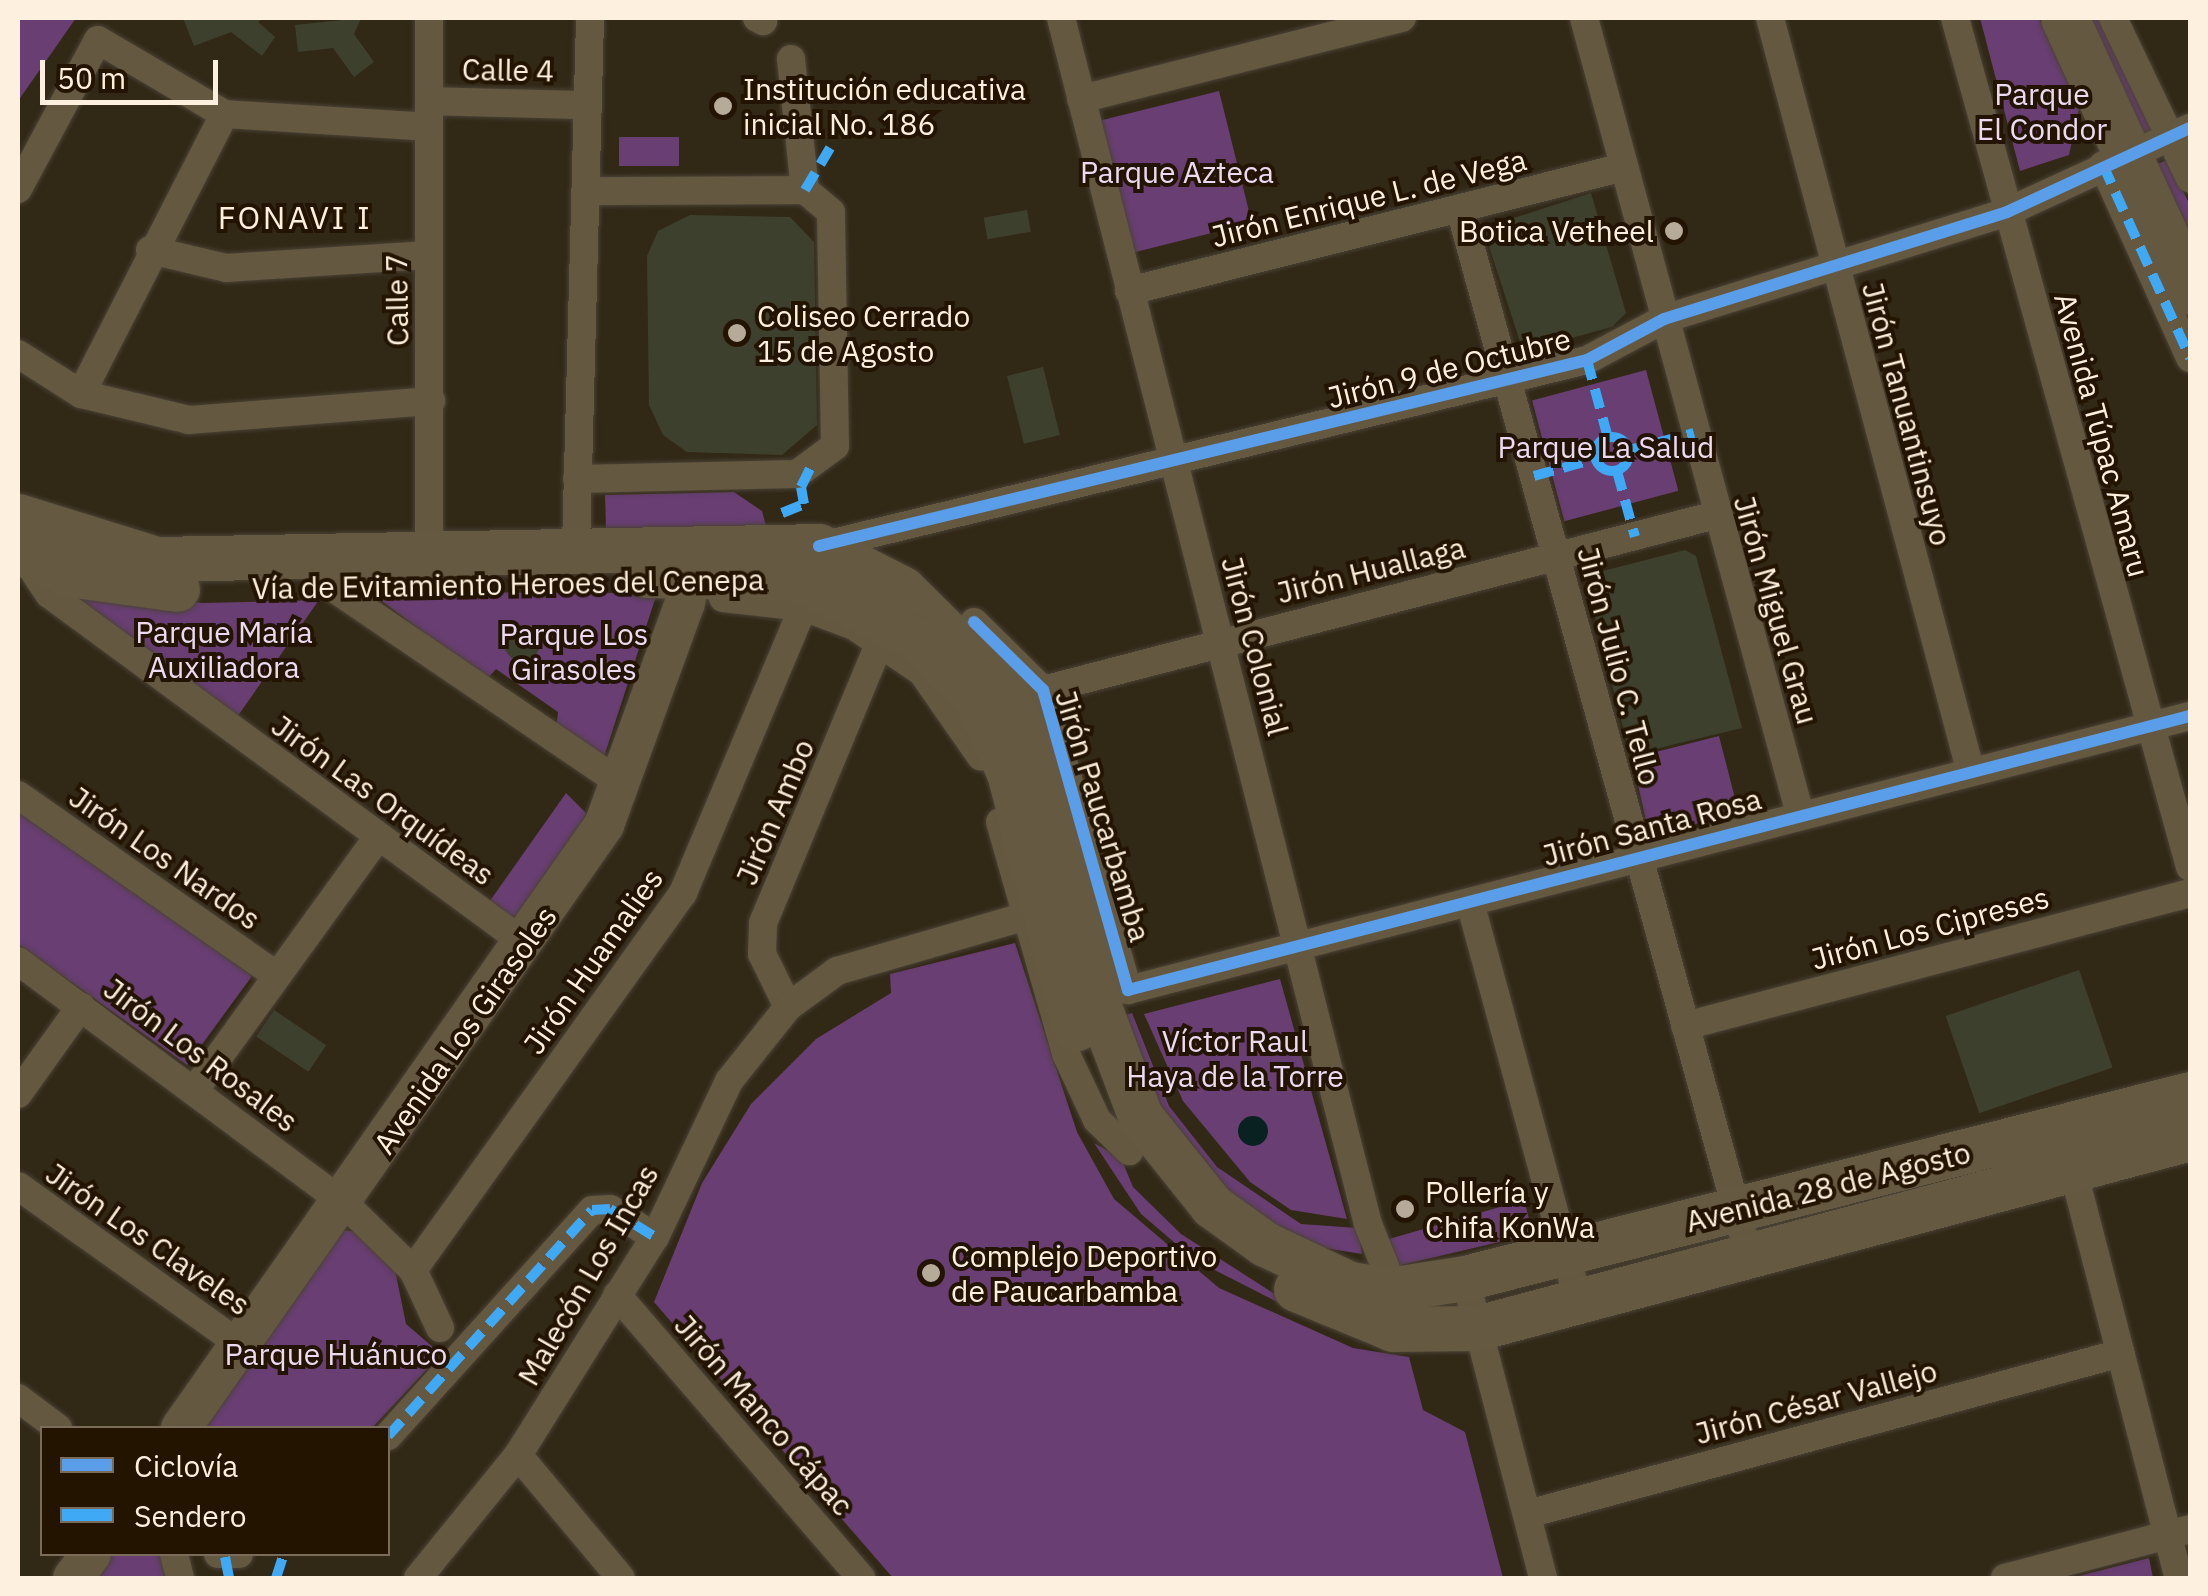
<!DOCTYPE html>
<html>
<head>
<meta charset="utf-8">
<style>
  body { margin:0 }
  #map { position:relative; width:2208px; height:1596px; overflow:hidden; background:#322816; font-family:"IBM Plex Sans",sans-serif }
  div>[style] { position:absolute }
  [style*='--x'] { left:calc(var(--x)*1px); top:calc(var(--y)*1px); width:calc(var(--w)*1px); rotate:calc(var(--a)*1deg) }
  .green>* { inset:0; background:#683e73; transform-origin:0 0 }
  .water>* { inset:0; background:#092120 }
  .round { border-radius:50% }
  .building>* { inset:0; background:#3e402e; transform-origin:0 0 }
  .roads { filter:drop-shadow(0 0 2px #4a4236) drop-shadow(0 0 2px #4a4236) }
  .minor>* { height:28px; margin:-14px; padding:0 14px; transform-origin:14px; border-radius:14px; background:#645841 }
  .secondary>* { height:40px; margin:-20px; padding:0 20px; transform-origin:20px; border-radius:20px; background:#645841 }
  .primary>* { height:45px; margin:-22.5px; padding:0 22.5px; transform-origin:22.5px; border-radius:22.5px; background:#655942 }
  .trunk>* { height:48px; margin:-24px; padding:0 24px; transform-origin:24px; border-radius:24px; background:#655841 }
  .quiet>* { height:10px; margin-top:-5px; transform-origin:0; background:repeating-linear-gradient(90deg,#3fa9f5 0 20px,transparent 0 30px) }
  .quiet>.ring { margin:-5px; padding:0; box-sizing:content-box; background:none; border:10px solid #3fa9f5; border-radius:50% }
  .cycleway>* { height:12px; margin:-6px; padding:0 6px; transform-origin:6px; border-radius:6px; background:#5a9eea }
  .dots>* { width:28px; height:28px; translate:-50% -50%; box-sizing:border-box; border:5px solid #231400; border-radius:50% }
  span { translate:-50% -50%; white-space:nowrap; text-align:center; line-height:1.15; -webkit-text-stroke:8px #231400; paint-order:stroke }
  .street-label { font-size:30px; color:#fdf0de }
  .poi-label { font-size:30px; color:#fdf0de }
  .left { translate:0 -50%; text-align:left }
  .right { translate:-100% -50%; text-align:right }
  .park-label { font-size:30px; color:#ecdaf3 }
  .neighbourhood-label { font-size:32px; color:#fdf0de; letter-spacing:2.5px }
  .frame { position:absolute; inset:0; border:20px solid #fdf0de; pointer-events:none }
  .legend { position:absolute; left:40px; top:1426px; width:350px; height:130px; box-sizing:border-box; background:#231400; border:2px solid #7a6c59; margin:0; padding:12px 18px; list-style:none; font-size:30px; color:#fdf0de }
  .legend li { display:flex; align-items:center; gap:20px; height:50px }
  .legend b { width:50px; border:2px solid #7a6c59 }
  .scale { position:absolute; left:40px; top:60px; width:178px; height:45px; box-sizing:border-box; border:5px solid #fdf0de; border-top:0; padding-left:12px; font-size:30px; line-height:35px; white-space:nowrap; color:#fdf0de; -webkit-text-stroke:8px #231400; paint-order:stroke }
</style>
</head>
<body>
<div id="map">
  <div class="green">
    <div style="clip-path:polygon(18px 18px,76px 18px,18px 101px)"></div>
    <div style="clip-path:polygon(1980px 18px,2039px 18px,2080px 105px,2069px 155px,2020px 171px)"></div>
    <div style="clip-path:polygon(2102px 18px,2155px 133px,2134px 140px,2085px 21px)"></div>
    <div style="left:1219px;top:91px;width:136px;height:121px;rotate:76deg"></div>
    <div style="left:619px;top:137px;width:60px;height:29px"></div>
    <div style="clip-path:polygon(2167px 160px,2190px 205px,2190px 272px,2145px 169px)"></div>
    <div style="left:1646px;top:370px;width:125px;height:118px;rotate:75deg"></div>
    <div style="clip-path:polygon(734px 492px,762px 511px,766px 526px,606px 529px,605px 495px)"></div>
    <div style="clip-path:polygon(53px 586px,203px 603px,319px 600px,235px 720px)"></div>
    <div style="clip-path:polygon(370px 592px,657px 593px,603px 760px,556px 731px,558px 712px,496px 669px,486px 680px)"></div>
    <div style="clip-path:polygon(1719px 736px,1739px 814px,1662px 832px,1646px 821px,1632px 758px)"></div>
    <div style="clip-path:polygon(566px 793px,587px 814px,513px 927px,487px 905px)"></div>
    <div style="clip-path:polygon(18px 807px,252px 976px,187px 1065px,18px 944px)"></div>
    <div style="clip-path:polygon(1015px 943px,1077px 1132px,1114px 1199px,1219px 1288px,1353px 1348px,1409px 1357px,1423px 1410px,1465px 1432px,1503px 1578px,893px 1578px,654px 1302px,702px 1183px,751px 1104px,816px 1039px,891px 993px,890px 974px)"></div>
    <div style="clip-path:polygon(1280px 979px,1347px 1219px,1291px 1210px,1250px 1182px,1183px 1101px,1144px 1014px)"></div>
    <div style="clip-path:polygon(1132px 1013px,1169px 1106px,1217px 1167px,1301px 1224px,1358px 1228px,1362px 1254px,1299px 1244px,1189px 1163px,1115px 1019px)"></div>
    <div style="clip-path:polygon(1094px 1143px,1121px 1158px,1133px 1187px,1181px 1234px,1328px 1328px,1195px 1260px,1141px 1214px)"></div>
    <div style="clip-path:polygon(1524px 1200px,1533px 1234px,1397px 1266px,1389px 1239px)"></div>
    <div style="clip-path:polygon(341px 1230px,364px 1232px,394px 1265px,406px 1324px,441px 1354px,372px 1428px,191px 1428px)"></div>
    <div style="clip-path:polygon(104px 1554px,161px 1554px,165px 1578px,86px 1578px)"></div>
    <div style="clip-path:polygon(2149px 1558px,2153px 1578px,2071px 1578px)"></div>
  </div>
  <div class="water">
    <div class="round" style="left:1238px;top:1116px;width:30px;height:30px"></div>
  </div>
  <div class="building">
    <div style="clip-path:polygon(183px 18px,264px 18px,258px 22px,275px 37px,262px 56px,231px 32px,194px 46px)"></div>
    <div style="clip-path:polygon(361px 18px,354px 34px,374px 62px,354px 77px,333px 48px,298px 52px,295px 25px)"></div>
    <div style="clip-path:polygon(1591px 193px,1626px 313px,1612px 327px,1523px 351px,1483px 228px)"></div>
    <div style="left:1027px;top:210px;width:22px;height:44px;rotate:80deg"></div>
    <div style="clip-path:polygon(690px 215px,790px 217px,814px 242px,817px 425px,782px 455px,687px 452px,663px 435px,649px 405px,647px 256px,658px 231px)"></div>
    <div style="left:1043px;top:367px;width:70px;height:37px;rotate:76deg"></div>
    <div style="clip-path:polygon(1685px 550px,1696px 556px,1742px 728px,1630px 755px,1588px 588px,1595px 573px)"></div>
    <div class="round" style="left:504px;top:625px;width:36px;height:36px"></div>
    <div style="left:2079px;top:970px;width:103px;height:141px;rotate:71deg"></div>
    <div style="left:274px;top:1010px;width:63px;height:32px;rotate:34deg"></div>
  </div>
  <div class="roads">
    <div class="minor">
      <div style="--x:429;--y:18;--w:563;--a:90"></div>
      <div style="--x:757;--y:18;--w:7;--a:27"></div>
      <div style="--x:1061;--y:18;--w:1244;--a:75.72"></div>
      <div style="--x:1368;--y:1224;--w:75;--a:68.2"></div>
      <div style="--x:1584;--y:18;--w:825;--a:74.82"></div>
      <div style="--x:1770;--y:18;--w:777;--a:75.09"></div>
      <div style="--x:1955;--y:18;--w:881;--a:74.53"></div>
      <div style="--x:2113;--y:18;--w:178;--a:64.4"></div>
      <div style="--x:791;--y:59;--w:132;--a:83.9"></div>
      <div style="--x:1081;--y:99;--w:331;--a:-14.2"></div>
      <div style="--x:429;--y:101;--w:156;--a:1.5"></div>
      <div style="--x:2103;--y:165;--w:212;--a:65.7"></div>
      <div style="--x:18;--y:189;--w:169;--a:-61.8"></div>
      <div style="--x:98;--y:40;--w:146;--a:30.4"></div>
      <div style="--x:224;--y:114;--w:205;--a:3.6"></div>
      <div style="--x:1460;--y:209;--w:1085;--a:74.56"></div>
      <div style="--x:150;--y:250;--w:78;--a:13.3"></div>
      <div style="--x:226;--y:268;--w:202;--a:-3.7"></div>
      <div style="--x:1129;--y:291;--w:510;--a:-14.06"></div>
      <div style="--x:18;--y:354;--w:75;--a:32.4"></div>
      <div style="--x:81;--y:394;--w:111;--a:13.5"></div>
      <div style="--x:189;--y:420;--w:243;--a:-4.5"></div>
      <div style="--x:81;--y:394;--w:314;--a:-62.9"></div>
      <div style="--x:577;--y:479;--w:220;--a:-1.3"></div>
      <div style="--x:797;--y:474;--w:47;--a:-36.4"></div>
      <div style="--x:835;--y:446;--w:234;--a:-91"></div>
      <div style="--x:831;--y:212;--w:34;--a:-140"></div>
      <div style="--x:805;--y:190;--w:218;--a:179.7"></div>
      <div style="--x:825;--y:545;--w:784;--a:-13.65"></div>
      <div style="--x:1587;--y:360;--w:87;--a:-28"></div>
      <div style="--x:1664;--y:319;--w:359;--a:-17.3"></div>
      <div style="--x:2007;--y:212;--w:201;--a:-24.7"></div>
      <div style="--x:576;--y:547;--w:529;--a:-88.48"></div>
      <div style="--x:25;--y:558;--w:43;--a:56.3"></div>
      <div style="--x:49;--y:594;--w:592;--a:36.27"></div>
      <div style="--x:329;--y:585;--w:352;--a:34.2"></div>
      <div style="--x:723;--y:598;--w:81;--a:6.4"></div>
      <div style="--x:803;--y:607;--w:54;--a:20.4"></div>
      <div style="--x:854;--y:626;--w:82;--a:34.1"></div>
      <div style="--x:922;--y:672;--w:103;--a:55.2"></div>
      <div style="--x:974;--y:622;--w:97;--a:44.6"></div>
      <div style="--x:1043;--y:690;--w:312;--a:74.2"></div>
      <div style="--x:1128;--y:990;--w:1097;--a:-14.47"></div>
      <div style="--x:1043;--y:690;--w:695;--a:-14.58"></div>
      <div style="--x:18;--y:795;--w:315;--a:34.9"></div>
      <div style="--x:1000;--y:822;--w:241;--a:74.1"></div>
      <div style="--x:1066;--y:1054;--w:73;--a:64.8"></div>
      <div style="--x:1097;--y:1120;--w:45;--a:44.1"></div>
      <div style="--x:1470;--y:902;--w:412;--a:74.8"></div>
      <div style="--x:18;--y:961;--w:406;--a:36.6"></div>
      <div style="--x:344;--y:1203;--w:96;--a:44.2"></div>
      <div style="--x:413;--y:1270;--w:64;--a:65"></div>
      <div style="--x:788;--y:1007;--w:59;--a:-116.1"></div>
      <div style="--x:762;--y:954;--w:31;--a:-88"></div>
      <div style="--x:763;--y:923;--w:304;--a:-67.4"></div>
      <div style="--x:1685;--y:1026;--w:522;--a:-14.75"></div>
      <div style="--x:194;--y:1091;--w:312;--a:-54.1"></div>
      <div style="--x:18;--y:1094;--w:108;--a:-54.4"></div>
      <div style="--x:2069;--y:1154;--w:438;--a:75.5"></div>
      <div style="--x:18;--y:1186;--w:274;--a:35.5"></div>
      <div style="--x:413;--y:1270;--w:464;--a:-54.4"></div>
      <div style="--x:683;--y:893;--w:310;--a:-67.2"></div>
      <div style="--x:1465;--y:1278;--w:310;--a:75.4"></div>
      <div style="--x:617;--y:1295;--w:374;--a:49.2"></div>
      <div style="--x:18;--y:1398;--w:50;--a:36.9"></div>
      <div style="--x:388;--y:1436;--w:304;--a:-47.9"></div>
      <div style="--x:592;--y:1210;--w:18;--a:-3"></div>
      <div style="--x:610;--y:1209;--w:53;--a:31.9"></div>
      <div style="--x:518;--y:1455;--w:160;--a:50.1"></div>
      <div style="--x:1528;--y:1514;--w:614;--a:-15.19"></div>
      <div style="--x:174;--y:1554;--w:25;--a:76"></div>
      <div style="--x:218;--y:1554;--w:21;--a:0"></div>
      <div style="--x:418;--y:1578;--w:159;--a:-50.9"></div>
      <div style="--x:518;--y:1455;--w:257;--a:-57.9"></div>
      <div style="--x:655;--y:1237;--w:173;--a:-64.6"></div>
      <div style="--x:729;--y:1081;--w:95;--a:-51.4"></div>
      <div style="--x:788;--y:1007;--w:61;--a:-36.3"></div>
      <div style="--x:837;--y:971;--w:194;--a:-16.2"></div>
      <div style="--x:2005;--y:1578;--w:191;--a:-14.8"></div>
    </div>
    <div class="secondary">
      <div style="--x:181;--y:1428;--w:737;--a:-54.95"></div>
      <div style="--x:604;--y:825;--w:236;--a:-70"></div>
      <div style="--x:685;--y:603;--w:57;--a:-80.9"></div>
      <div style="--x:73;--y:1578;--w:30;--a:-53"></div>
    </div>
    <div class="primary">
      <div style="--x:18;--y:516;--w:145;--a:17.2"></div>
      <div style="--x:157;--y:559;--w:662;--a:-1.12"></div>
      <div style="--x:819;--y:546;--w:94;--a:27.1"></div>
      <div style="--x:903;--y:589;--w:135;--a:44.7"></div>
      <div style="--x:999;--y:684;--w:88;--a:64.3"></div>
      <div style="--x:1037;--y:763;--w:257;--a:75.6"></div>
      <div style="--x:1101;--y:1012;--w:111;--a:69.4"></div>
      <div style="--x:1140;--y:1116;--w:115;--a:51.3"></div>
      <div style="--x:1212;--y:1206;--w:65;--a:35.6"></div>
      <div style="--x:1265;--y:1244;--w:94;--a:25.2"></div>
      <div style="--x:1350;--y:1284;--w:37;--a:9"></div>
      <div style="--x:1387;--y:1290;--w:79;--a:-8.7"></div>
      <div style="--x:1465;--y:1278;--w:748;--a:-14.24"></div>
      <div style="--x:18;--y:551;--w:55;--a:24.7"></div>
      <div style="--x:68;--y:574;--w:110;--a:7.8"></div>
      <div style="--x:645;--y:575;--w:151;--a:1.1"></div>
      <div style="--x:796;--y:578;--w:132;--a:26.6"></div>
      <div style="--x:914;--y:637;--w:86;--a:44.5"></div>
      <div style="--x:975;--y:697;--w:83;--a:65.9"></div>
      <div style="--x:1009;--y:773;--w:264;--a:75.1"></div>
      <div style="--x:1296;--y:1289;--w:105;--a:22.4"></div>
      <div style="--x:1393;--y:1329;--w:84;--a:-0.7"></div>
      <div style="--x:1477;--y:1328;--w:738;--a:-14.92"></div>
    </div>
    <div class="trunk">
      <div style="--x:2065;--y:18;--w:300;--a:65.4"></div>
    </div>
  </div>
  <div class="quiet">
    <div style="--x:2103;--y:165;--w:212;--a:65.7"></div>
    <div style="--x:805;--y:190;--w:49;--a:-59.2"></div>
    <div style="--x:1587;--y:360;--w:81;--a:74.9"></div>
    <div class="ring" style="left:1595px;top:437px;width:24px;height:24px"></div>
    <div style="--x:1629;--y:450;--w:67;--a:-14.7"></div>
    <div style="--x:1617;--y:471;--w:68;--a:74.7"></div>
    <div style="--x:1534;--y:476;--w:63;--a:-15.6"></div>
    <div style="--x:782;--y:513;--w:24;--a:-22"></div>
    <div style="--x:804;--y:504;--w:17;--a:-100"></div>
    <div style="--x:801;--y:487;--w:28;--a:-64"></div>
    <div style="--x:388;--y:1436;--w:304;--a:-47.9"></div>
    <div style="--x:592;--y:1210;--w:18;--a:-3"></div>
    <div style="--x:610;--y:1209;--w:53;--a:31.9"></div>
    <div style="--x:225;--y:1557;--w:21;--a:79"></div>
    <div style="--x:276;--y:1578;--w:25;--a:-72"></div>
  </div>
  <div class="cycleway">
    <div style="--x:819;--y:546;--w:790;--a:-13.61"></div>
    <div style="--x:1587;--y:360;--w:87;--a:-28"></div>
    <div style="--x:1664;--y:319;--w:359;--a:-17.3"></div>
    <div style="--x:2007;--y:212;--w:201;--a:-24.7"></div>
    <div style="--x:974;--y:622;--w:97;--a:44.6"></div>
    <div style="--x:1043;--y:690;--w:312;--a:74.2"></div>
    <div style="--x:1128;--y:990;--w:1097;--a:-14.47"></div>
  </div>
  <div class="dots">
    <div style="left:723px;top:106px;background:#b6aa98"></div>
    <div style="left:1674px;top:231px;background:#b6aa98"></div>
    <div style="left:737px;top:333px;background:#b6aa98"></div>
    <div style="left:1405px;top:1209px;background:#b6aa98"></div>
    <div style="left:931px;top:1273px;background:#b6aa98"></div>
  </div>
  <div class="street-label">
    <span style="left:508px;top:70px;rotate:1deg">Calle 4</span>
    <span style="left:1369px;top:198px;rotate:-14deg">Jirón Enrique L. de Vega</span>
    <span style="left:397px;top:300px;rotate:-91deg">Calle 7</span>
    <span style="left:1449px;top:368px;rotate:-14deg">Jirón 9 de Octubre</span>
    <span style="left:1907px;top:414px;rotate:75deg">Jirón Tanuantinsuyo</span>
    <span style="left:2102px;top:435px;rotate:75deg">Avenida Túpac Amaru</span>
    <span style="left:1371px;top:570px;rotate:-14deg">Jirón Huallaga</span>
    <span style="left:508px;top:584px;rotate:-1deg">Vía de Evitamiento Heroes del Cenepa</span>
    <span style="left:1776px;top:610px;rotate:74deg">Jirón Miguel Grau</span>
    <span style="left:1255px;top:646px;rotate:75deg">Jirón Colonial</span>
    <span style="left:1619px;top:666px;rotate:75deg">Jirón Julio C. Tello</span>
    <span style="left:383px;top:800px;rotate:36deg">Jirón Las Orquídeas</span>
    <span style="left:775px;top:812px;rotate:-67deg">Jirón Ambo</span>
    <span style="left:1103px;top:816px;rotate:73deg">Jirón Paucarbamba</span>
    <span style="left:1652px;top:827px;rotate:-15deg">Jirón Santa Rosa</span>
    <span style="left:165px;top:858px;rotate:35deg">Jirón Los Nardos</span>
    <span style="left:1930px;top:928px;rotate:-15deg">Jirón Los Cipreses</span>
    <span style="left:593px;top:961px;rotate:-55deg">Jirón Huamalies</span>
    <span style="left:465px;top:1030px;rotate:-55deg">Avenida Los Girasoles</span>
    <span style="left:201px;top:1055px;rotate:37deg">Jirón Los Rosales</span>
    <span style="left:1828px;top:1187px;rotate:-14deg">Avenida 28 de Agosto</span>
    <span style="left:148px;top:1239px;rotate:35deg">Jirón Los Claveles</span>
    <span style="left:588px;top:1275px;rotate:-60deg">Malecón Los Incas</span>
    <span style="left:1816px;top:1402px;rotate:-15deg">Jirón César Vallejo</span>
    <span style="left:764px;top:1415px;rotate:49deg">Jirón Manco Cápac</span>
  </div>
  <div class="poi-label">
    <span class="left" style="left:743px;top:106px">Institución educativa<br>inicial No. 186</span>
    <span class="right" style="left:1654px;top:231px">Botica Vetheel</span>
    <span class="left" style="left:757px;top:333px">Coliseo Cerrado<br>15 de Agosto</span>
    <span class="left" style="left:1425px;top:1209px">Pollería y<br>Chifa KonWa</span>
    <span class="left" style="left:951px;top:1273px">Complejo Deportivo<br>de Paucarbamba</span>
  </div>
  <div class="park-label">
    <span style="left:2042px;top:111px">Parque<br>El Condor</span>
    <span style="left:1177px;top:172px">Parque Azteca</span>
    <span style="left:1606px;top:447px">Parque La Salud</span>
    <span style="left:224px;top:649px">Parque María<br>Auxiliadora</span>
    <span style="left:574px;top:651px">Parque Los<br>Girasoles</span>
    <span style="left:1235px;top:1058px">Víctor Raul<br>Haya de la Torre</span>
    <span style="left:336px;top:1354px">Parque Huánuco</span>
  </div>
  <div class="neighbourhood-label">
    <span style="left:295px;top:217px">FONAVI I</span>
  </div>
  <div class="frame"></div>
  <ul class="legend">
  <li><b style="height:12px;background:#5a9eea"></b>Ciclovía</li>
  <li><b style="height:12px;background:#3fa9f5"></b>Sendero</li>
  </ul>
  <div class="scale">50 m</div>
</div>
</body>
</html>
